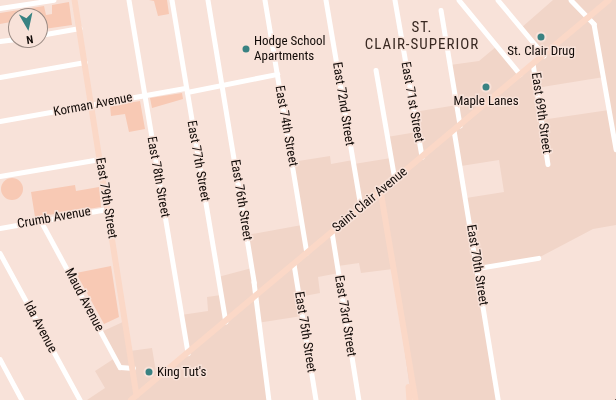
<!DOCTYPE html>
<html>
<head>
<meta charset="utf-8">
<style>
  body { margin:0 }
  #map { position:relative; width:616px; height:400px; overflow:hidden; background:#f8e2d9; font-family:"Roboto Condensed",sans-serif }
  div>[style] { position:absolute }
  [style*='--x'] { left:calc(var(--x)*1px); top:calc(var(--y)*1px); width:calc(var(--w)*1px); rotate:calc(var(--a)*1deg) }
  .built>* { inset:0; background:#f1d5c8 }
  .green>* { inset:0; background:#f8c9b4 }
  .round { border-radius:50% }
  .minor>* { height:4.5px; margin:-2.25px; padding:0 2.25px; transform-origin:2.25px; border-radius:2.25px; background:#fff }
  .major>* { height:5.5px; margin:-2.75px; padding:0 2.75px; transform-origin:2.75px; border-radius:2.75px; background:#fbd8c7 }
  .rail>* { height:2.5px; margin-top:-1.25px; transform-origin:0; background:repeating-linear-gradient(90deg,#f8e2d9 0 3px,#675a55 0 6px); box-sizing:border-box; border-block:1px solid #675a55 }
  .dots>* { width:11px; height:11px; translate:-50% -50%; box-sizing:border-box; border:2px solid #f8e2d9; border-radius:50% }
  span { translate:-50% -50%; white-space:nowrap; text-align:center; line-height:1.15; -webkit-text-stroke:3px #f8e2d9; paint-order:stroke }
  .poi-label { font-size:13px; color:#120b08 }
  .left { translate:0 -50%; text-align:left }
  .street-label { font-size:13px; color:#120b08 }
  .quarter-label { font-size:15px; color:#392922; letter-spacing:1px }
  .north { position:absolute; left:8px; top:8px; width:40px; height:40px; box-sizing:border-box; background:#f8e2d9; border:1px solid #9c8c85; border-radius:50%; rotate:171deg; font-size:11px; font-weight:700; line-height:16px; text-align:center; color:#120b08 }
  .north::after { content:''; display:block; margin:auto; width:14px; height:18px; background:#398282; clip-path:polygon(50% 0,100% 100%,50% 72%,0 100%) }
</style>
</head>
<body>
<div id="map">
  <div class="built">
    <div style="clip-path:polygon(evenodd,553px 0,616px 0,616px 225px,593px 229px,538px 258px,478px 268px,498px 400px,415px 400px,409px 382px,393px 269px,361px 273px,359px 263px,338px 266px,339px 273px,318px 277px,320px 293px,299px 297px,302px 316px,257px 323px,269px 400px,87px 400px,105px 388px,95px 371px,115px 358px,101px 332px,125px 321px,130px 351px,152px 348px,157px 378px,188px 353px,181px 315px,208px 311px,207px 297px,221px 295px,218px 277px,252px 268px,247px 235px,302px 225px,292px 162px,330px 156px,331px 164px,353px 160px,354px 164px,391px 158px,387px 137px,417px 132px,414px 112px,457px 105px,450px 65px,479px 61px,497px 46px,520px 74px,544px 54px,521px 28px,553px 0,604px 77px,609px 110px,541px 120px,536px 88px,604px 77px,553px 0,499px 160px,504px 192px,466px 198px,461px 166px,499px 160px)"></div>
  </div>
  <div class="green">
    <div style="clip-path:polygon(149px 0,167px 0,169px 14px,158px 16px,154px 1px)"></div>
    <div style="clip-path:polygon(69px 2px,72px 25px,44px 29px,40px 16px,16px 16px,16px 21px,0 24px,0 13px,44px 6px,46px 15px,52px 14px,52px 5px)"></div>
    <div style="clip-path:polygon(182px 93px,183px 99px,152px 108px,150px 98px)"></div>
    <div style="clip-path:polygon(140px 101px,145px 129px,129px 132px,125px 114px,111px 116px,110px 106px)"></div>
    <div class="round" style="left:1px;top:178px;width:22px;height:22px"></div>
    <div style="clip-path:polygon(75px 185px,76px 191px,99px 187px,101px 207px,35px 217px,31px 192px)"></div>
    <div style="clip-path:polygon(111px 266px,119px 317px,104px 324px,76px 273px)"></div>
  </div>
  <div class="minor">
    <div style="--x:129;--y:0;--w:358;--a:80.5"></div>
    <div style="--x:172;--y:0;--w:326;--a:80.5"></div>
    <div style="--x:208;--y:0;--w:286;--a:80.7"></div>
    <div style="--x:254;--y:282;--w:119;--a:82.8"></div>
    <div style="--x:265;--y:0;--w:256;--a:80.6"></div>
    <div style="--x:326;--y:0;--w:211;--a:80.4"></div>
    <div style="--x:395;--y:0;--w:159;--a:80.2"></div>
    <div style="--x:459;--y:0;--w:96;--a:50.5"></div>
    <div style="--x:498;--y:0;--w:72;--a:50.1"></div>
    <div style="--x:571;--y:0;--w:33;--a:46"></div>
    <div style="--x:594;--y:24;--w:127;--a:80"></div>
    <div style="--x:0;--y:8;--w:54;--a:-8.6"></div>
    <div style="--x:441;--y:10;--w:117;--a:80.6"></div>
    <div style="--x:40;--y:35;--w:40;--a:-10"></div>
    <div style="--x:0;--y:41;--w:16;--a:-7"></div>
    <div style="--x:533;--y:63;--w:102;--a:81.6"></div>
    <div style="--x:376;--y:70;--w:112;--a:80.2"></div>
    <div style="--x:0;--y:77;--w:86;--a:-10"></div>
    <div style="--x:187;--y:92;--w:92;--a:-11.3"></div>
    <div style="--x:0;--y:121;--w:189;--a:-10.1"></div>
    <div style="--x:454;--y:130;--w:274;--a:80.7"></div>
    <div style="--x:0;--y:176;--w:101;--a:-9.6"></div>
    <div style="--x:41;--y:221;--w:166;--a:61.6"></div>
    <div style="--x:120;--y:367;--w:13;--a:4"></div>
    <div style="--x:0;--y:228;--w:110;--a:-10"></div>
    <div style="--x:332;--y:232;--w:170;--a:80.9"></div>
    <div style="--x:0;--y:253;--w:167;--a:61.4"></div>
    <div style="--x:294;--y:264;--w:138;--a:80.8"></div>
    <div style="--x:478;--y:268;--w:61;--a:-9.5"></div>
    <div style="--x:0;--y:359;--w:47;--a:61.8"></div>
  </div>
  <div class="major">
    <div style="--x:75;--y:0;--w:400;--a:81.1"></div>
    <div style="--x:381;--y:191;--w:212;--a:80.5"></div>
    <div style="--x:409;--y:387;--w:13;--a:86"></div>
    <div style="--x:131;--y:400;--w:623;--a:-39.92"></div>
  </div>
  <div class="rail">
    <div style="--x:615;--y:400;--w:1;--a:0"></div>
  </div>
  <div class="dots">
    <div style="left:541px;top:37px;background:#398282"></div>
    <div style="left:246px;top:49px;background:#398282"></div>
    <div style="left:486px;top:87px;background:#398282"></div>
    <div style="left:149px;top:372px;background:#398282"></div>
  </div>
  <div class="poi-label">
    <span class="left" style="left:254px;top:49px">Hodge School<br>Apartments</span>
    <span style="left:541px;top:51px">St. Clair Drug</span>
    <span style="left:486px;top:101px">Maple Lanes</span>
    <span class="left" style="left:157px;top:372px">King Tut's</span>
  </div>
  <div class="street-label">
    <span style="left:412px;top:102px;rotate:80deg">East 71st Street</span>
    <span style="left:343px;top:104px;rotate:81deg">East 72nd Street</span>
    <span style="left:93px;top:105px;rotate:-11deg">Korman Avenue</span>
    <span style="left:541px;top:113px;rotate:82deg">East 69th Street</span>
    <span style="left:286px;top:126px;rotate:80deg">East 74th Street</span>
    <span style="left:198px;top:161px;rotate:80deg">East 77th Street</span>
    <span style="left:158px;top:177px;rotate:80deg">East 78th Street</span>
    <span style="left:106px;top:198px;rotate:81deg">East 79th Street</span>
    <span style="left:241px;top:200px;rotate:81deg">East 76th Street</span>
    <span style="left:370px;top:200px;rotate:-40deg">Saint Clair Avenue</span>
    <span style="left:54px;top:218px;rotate:-10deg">Crumb Avenue</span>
    <span style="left:477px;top:265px;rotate:81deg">East 70th Street</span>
    <span style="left:84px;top:300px;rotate:62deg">Maud Avenue</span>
    <span style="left:345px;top:316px;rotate:81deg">East 73rd Street</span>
    <span style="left:40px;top:327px;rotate:62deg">Ida Avenue</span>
    <span style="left:305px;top:332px;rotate:81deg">East 75th Street</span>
  </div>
  <div class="quarter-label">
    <span style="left:422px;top:36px">ST.<br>CLAIR-SUPERIOR</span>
  </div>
  <div class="north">N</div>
</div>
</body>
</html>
